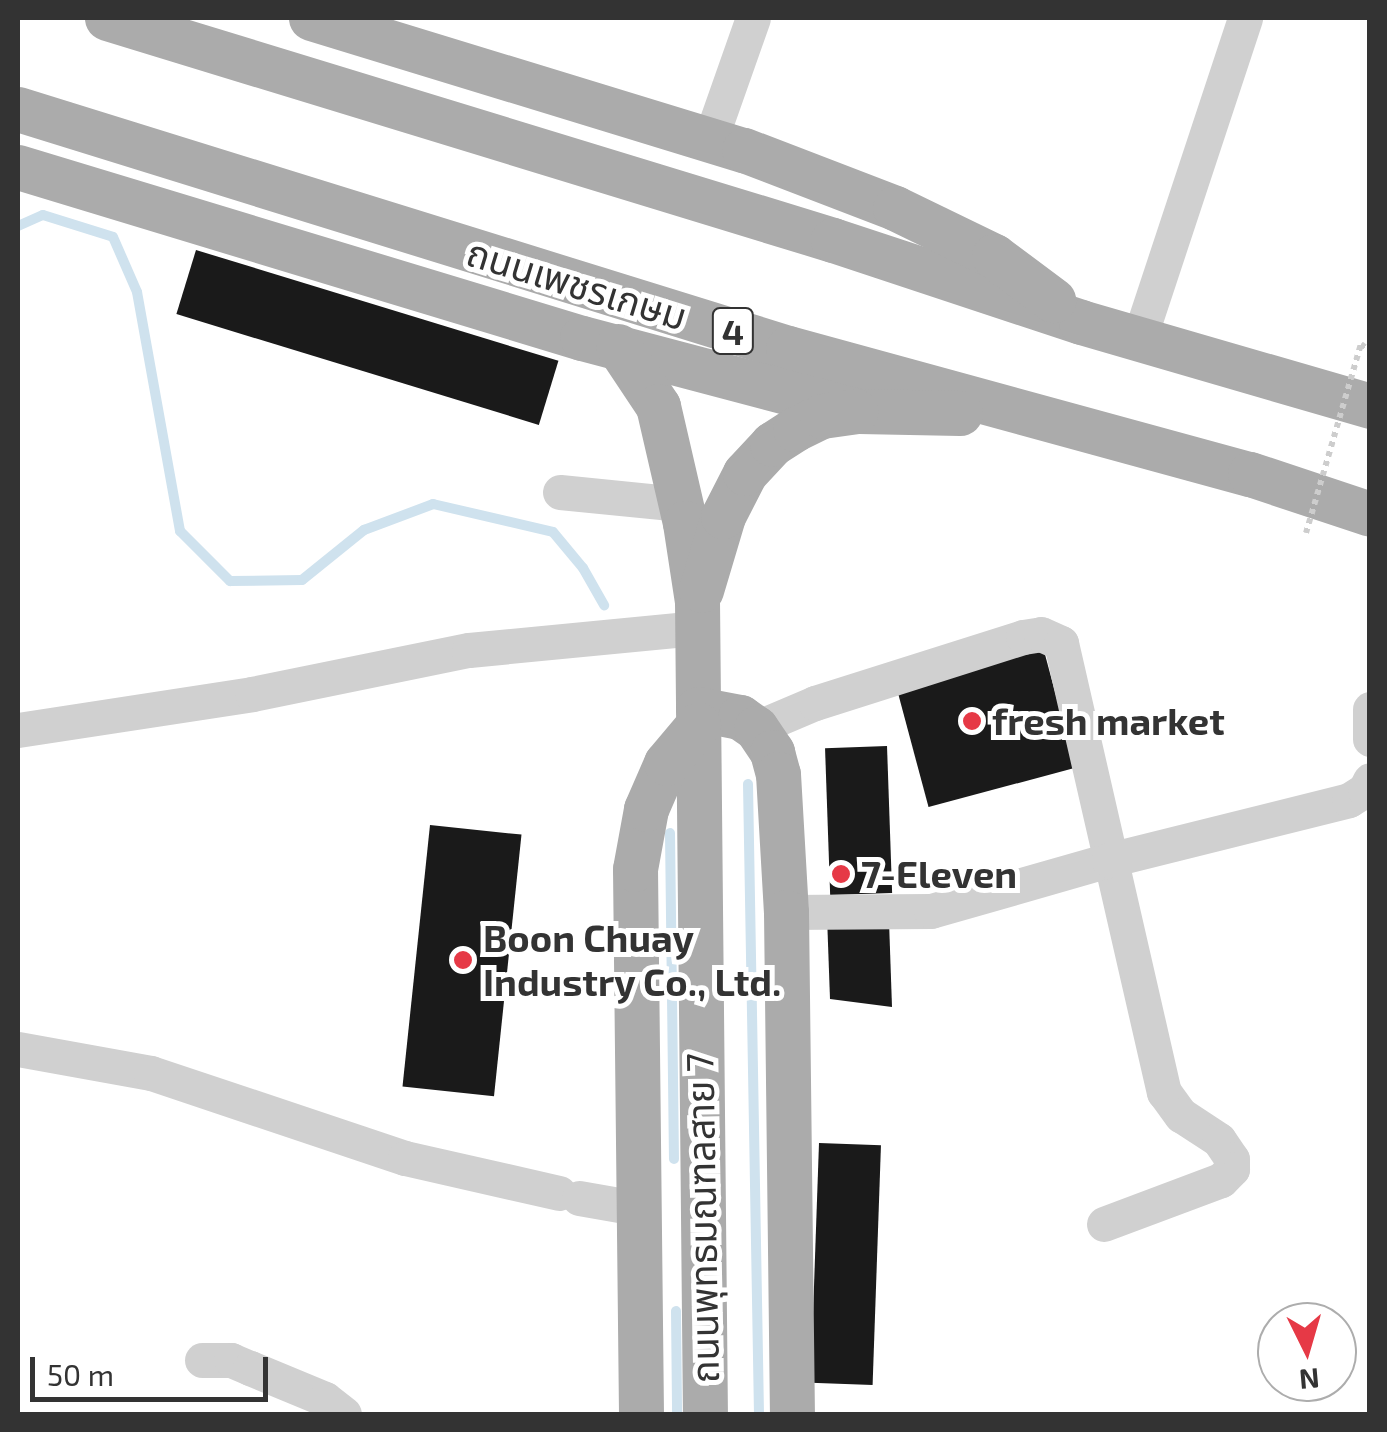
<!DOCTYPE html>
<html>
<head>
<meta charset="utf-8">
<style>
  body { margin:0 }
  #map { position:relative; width:1387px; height:1432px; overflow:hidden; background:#fff; font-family:"Exo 2","Noto Sans Thai",sans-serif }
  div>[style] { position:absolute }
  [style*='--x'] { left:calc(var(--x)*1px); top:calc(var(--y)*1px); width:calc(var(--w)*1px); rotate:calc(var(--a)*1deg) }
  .stream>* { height:10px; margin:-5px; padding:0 5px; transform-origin:5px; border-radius:5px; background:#cfe2ee }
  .building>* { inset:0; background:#1a1a1a; transform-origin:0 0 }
  .path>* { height:6px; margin-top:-3px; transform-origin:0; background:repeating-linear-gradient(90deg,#cdcdcd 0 5px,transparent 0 10px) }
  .minor>* { height:35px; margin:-17.5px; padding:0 17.5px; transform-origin:17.5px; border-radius:17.5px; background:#d0d0d0 }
  .major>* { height:45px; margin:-22.5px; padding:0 22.5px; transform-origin:22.5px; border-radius:22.5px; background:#ababab }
  .path-bridge>* { height:6px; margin-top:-3px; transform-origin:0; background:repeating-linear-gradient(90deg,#cdcdcd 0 5px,transparent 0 10px) }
  .dots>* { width:28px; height:28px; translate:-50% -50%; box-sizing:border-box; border:5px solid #fff; border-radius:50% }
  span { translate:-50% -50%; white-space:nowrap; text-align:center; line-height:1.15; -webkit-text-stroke:10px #fff; paint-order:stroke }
  .shield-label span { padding:2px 8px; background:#fff; border:2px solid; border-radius:8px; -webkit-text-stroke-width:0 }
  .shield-label { font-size:35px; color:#333; font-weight:700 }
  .street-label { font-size:38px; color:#333 }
  .poi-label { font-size:38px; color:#333; font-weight:700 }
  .left { translate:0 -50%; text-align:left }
  .frame { position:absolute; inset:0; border:20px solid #333; pointer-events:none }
  .north { position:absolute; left:1257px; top:1302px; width:100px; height:100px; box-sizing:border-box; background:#fff; border:2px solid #adadad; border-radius:50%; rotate:175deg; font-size:28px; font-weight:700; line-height:40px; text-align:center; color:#333 }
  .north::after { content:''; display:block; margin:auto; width:35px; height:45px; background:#e63946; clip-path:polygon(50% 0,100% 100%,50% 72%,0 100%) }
  .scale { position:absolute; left:30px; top:1357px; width:238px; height:45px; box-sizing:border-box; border:5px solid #333; border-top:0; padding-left:12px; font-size:30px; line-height:35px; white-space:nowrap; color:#333; -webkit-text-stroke:8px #fff; paint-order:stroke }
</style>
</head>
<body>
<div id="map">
  <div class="stream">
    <div style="--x:18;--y:226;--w:27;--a:-24"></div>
    <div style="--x:43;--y:215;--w:73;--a:17.4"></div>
    <div style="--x:113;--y:237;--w:60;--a:66.4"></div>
    <div style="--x:137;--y:292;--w:243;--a:79.8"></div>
    <div style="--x:180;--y:531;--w:71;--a:45"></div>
    <div style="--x:230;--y:581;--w:72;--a:-0.8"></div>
    <div style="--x:302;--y:580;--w:80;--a:-38.9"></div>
    <div style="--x:364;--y:530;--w:74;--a:-20.6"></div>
    <div style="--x:433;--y:504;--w:123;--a:13.1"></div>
    <div style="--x:553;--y:532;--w:47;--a:50.2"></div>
    <div style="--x:583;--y:568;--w:43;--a:60.4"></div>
    <div style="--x:748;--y:784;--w:630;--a:89"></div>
    <div style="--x:670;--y:833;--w:326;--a:89.3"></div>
    <div style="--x:676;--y:1311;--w:103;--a:89.4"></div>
  </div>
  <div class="building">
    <div style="left:196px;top:250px;width:379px;height:67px;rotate:17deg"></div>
    <div style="left:1043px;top:647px;width:125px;height:152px;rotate:75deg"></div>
    <div style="left:887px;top:746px;width:147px;height:62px;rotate:88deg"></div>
    <div style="left:430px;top:825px;width:92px;height:263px;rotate:6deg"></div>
    <div style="clip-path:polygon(827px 916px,889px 921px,892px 1007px,830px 999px)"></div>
    <div style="left:819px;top:1143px;width:62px;height:240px;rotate:2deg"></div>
  </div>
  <div class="path">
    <div style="--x:1361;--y:344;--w:11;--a:38"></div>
  </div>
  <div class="minor">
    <div style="--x:710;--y:140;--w:129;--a:-70.6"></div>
    <div style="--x:1139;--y:339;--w:338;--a:-71.7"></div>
    <div style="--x:560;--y:492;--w:122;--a:5.7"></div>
    <div style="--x:1370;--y:709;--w:30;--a:90"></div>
    <div style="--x:756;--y:728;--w:64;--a:-23"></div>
    <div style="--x:815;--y:703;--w:218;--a:-17.6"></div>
    <div style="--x:1023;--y:637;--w:18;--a:-9"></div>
    <div style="--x:1041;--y:634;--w:22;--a:24"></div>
    <div style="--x:1061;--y:643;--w:461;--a:77.1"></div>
    <div style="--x:1164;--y:1092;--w:29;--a:54"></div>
    <div style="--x:1181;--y:1115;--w:45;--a:33.3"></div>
    <div style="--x:1219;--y:1140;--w:23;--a:56"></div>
    <div style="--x:1232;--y:1159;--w:10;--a:90"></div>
    <div style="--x:1232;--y:1169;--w:16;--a:135"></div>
    <div style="--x:1221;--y:1180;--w:125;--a:159.4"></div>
    <div style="--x:18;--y:730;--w:237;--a:-8.7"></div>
    <div style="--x:252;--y:694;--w:221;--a:-11.5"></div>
    <div style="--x:469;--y:650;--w:230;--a:-5.5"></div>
    <div style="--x:786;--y:912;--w:145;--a:-0.4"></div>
    <div style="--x:931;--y:911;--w:185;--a:-16"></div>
    <div style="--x:1109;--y:860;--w:247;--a:-14"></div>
    <div style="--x:1349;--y:800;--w:19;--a:-32"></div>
    <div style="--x:1365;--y:790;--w:11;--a:-63"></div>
    <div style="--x:18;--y:1049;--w:135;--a:10.2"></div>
    <div style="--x:151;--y:1073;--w:268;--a:18.5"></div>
    <div style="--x:405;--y:1158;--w:158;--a:12.8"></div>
    <div style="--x:579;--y:1198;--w:58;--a:10"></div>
    <div style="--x:202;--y:1360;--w:29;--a:0"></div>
    <div style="--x:231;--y:1360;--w:21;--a:23"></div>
    <div style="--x:250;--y:1368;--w:81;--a:22.5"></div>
    <div style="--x:325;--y:1399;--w:24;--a:38"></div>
  </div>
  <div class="major">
    <div style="--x:107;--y:18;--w:759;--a:17"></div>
    <div style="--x:833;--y:240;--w:261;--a:18.3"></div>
    <div style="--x:1081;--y:322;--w:301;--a:16.2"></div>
    <div style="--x:311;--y:18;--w:453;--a:17"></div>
    <div style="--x:744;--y:150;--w:162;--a:21"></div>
    <div style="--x:895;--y:208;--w:110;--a:25.9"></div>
    <div style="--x:994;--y:256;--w:74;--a:36.7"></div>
    <div style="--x:18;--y:109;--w:806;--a:17.24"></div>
    <div style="--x:788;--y:348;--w:479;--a:15.3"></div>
    <div style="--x:1250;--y:474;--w:126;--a:18.4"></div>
    <div style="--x:18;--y:167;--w:589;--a:16.87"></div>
    <div style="--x:582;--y:338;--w:286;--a:14.8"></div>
    <div style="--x:859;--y:411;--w:101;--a:1.1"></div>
    <div style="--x:618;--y:346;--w:72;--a:56.3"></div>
    <div style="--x:658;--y:406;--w:120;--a:77"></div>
    <div style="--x:685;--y:523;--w:79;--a:81.3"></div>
    <div style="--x:697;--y:601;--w:813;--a:89.44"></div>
    <div style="--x:701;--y:590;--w:77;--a:-73.4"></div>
    <div style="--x:723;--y:516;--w:48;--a:-62.9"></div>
    <div style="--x:745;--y:473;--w:40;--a:-47"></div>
    <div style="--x:772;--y:444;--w:27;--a:-33"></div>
    <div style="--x:795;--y:429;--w:30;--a:-26"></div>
    <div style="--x:822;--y:416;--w:34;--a:-8"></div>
    <div style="--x:698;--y:709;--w:43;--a:10.8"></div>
    <div style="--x:740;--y:717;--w:19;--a:35"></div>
    <div style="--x:756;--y:728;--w:29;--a:56"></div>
    <div style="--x:772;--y:752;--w:23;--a:75"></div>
    <div style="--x:778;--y:774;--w:138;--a:86.7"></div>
    <div style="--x:786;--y:912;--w:502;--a:89.32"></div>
    <div style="--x:641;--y:1414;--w:545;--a:-90.63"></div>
    <div style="--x:635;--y:869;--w:61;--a:-79.6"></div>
    <div style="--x:646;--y:809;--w:50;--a:-66.5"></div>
    <div style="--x:666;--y:763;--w:50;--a:-49.9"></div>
  </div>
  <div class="path-bridge">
    <div style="--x:1306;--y:533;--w:197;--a:-73.8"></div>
  </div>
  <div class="dots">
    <div style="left:972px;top:721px;background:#e63946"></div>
    <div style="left:841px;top:874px;background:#e63946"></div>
    <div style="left:463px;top:960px;background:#e63946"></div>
  </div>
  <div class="shield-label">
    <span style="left:733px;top:331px">4</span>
  </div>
  <div class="street-label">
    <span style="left:577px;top:284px;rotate:17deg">ถนนเพชรเกษม</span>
    <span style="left:702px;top:1218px;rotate:-91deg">ถนนพุทธมณฑลสาย 7</span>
  </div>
  <div class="poi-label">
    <span class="left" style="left:992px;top:721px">fresh market</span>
    <span class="left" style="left:861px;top:874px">7-Eleven</span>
    <span class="left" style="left:483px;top:960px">Boon Chuay<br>Industry Co., Ltd.</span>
  </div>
  <div class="frame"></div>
  <div class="north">N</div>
  <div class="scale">50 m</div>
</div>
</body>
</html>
